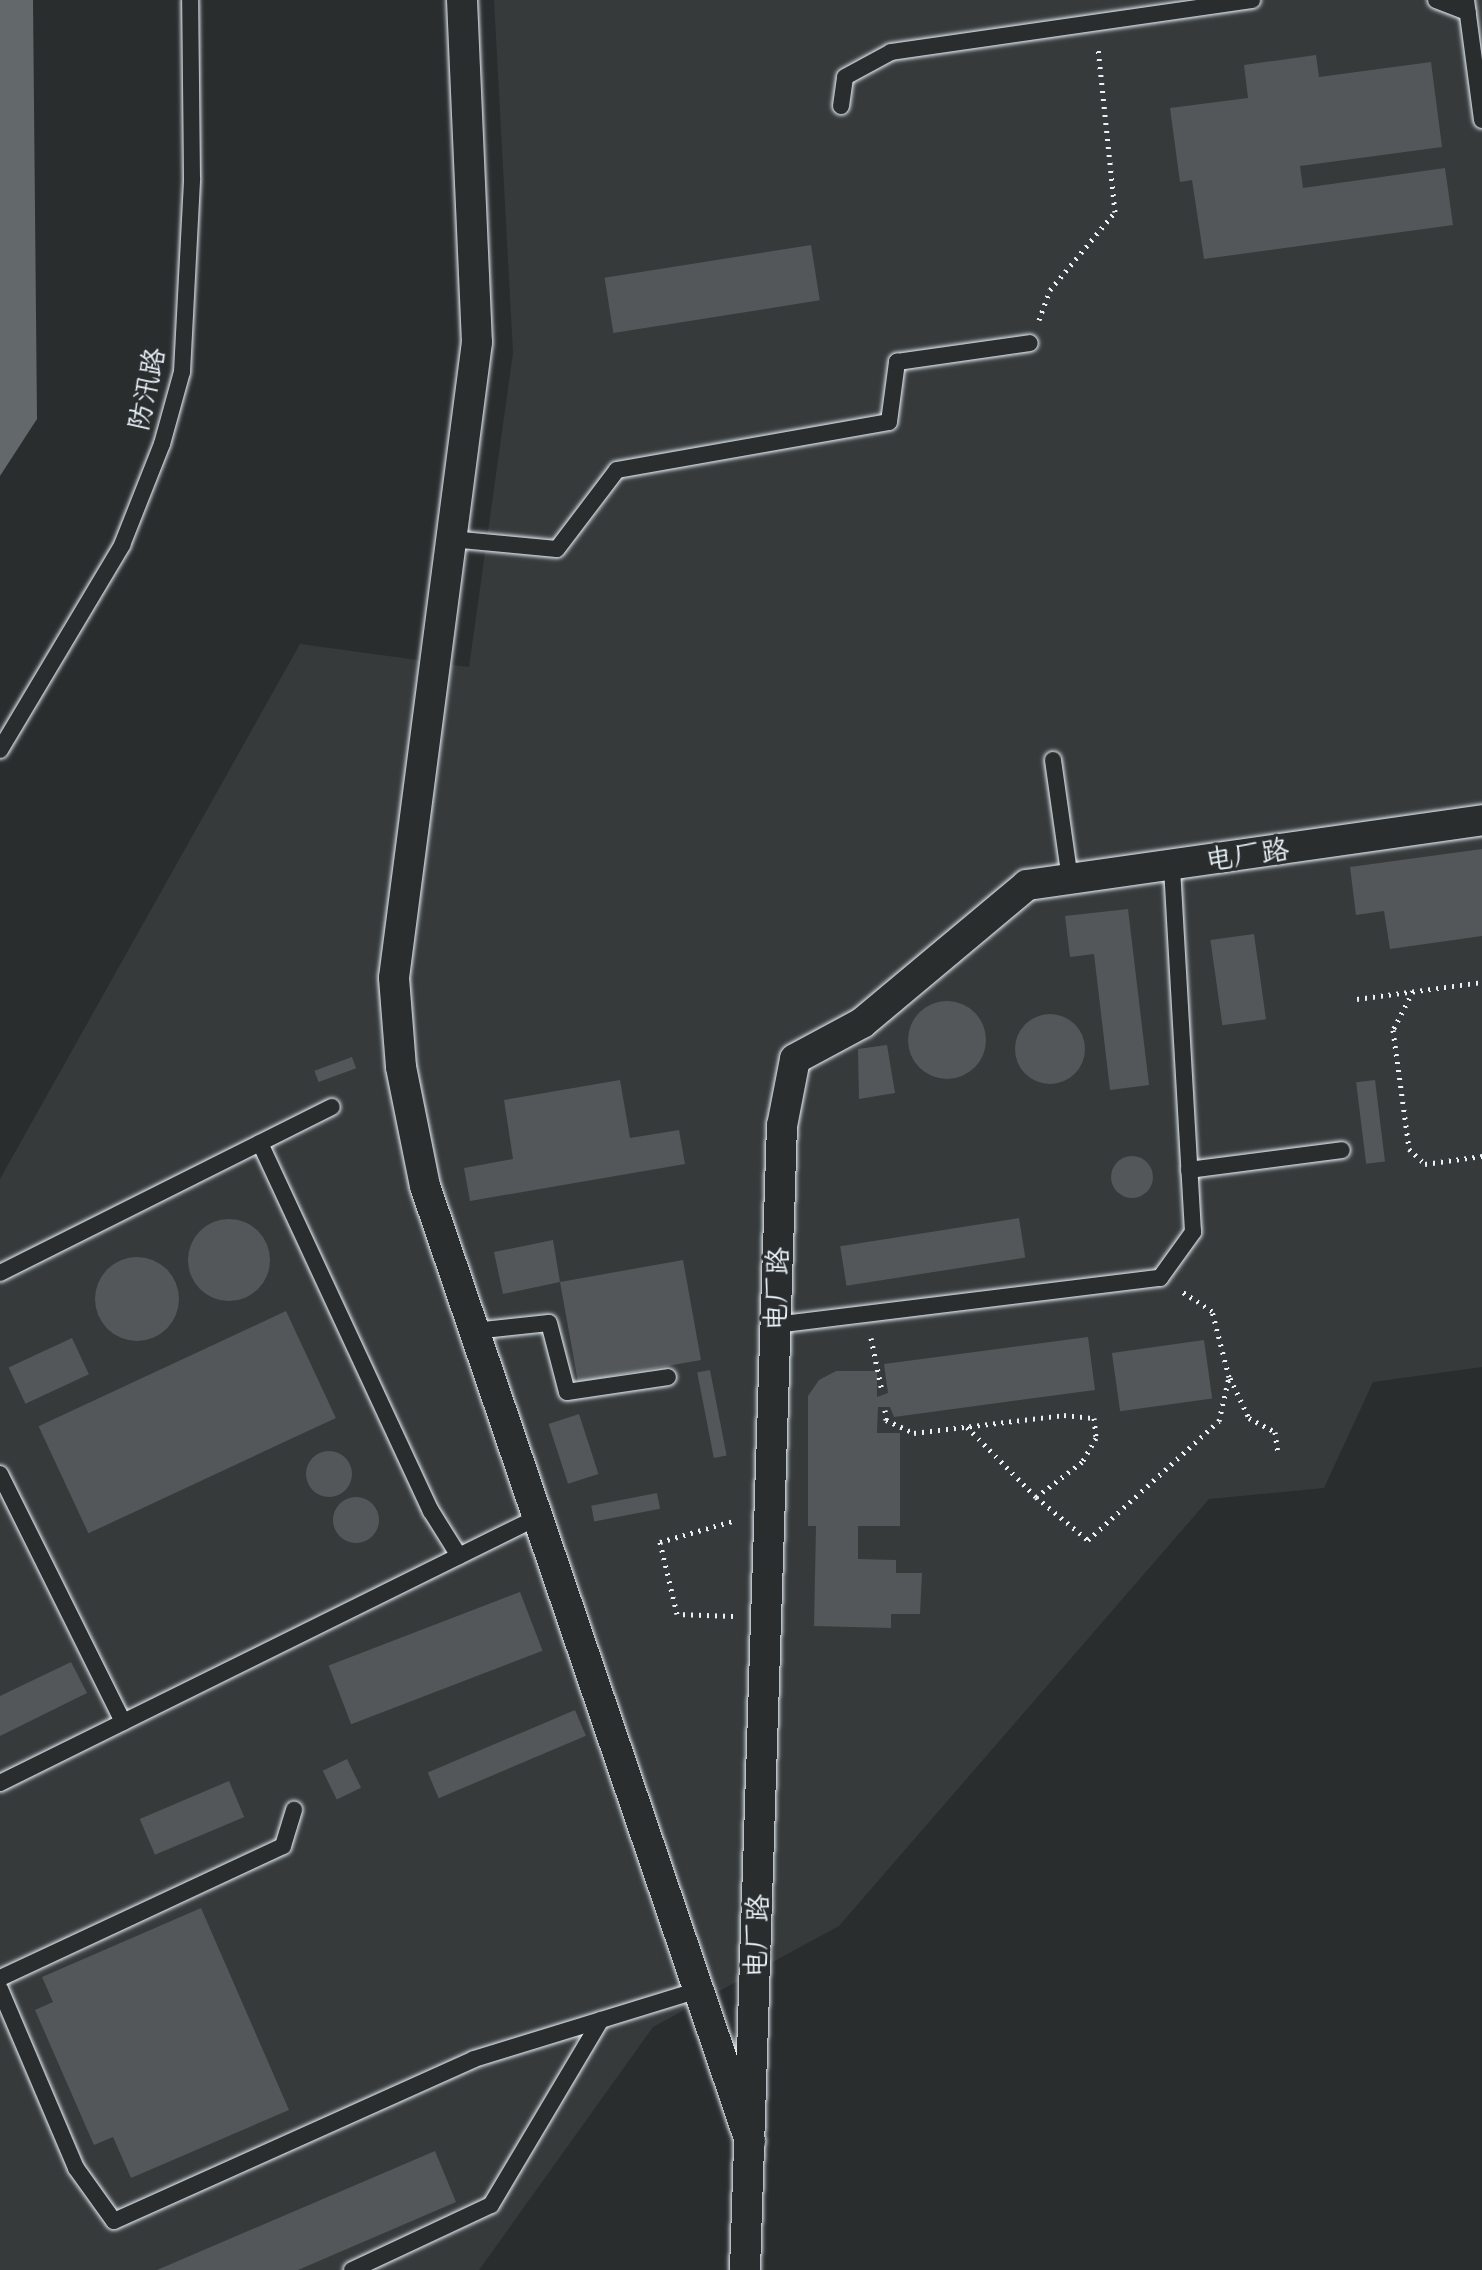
<!DOCTYPE html>
<html>
<head>
<meta charset="utf-8">
<style>
  body { margin:0 }
  #map { position:relative; width:1482px; height:2270px; overflow:hidden; background:#2a2d2e; font-family:Itim,"LXGW WenKai TC",sans-serif }
  div>[style] { position:absolute }
  [style*='--x'] { left:calc(var(--x)*1px); top:calc(var(--y)*1px); width:calc(var(--w)*1px); rotate:calc(var(--a)*1deg) }
  .built>* { inset:0; background:#363a3b }
  .water>* { inset:0; background:#63686b }
  .building>* { inset:0; background:#535759; transform-origin:0 0 }
  .round { border-radius:50% }
  .path>* { height:5px; margin-top:-2.5px; transform-origin:0; background:repeating-linear-gradient(90deg,#e8f1f8 0 2px,transparent 0 8px) }
  .roads { filter:drop-shadow(0 0 2px #e8f1f8) drop-shadow(0 0 2px #e8f1f8) }
  .service>* { height:16px; margin:-8px; padding:0 8px; transform-origin:8px; border-radius:8px; background:#2a2d2e }
  .minor>* { height:30px; margin:-15px; padding:0 15px; transform-origin:15px; border-radius:15px; background:#2a2d2e }
  span { translate:-50% -50%; white-space:nowrap; text-align:center; line-height:1.15; -webkit-text-stroke:6px #2a2d2e; paint-order:stroke }
  .street-label { font-size:28px; color:#e8f1f8 }
</style>
</head>
<body>
<div id="map">
  <div class="built">
    <div style="clip-path:polygon(494px 0,1482px 0,1482px 1367px,1373px 1382px,1324px 1488px,1209px 1499px,839px 1926px,653px 2027px,479px 2270px,0 2270px,0 1179px,300px 644px,469px 667px,513px 353px)"></div>
  </div>
  <div class="water">
    <div style="clip-path:polygon(0 0,33px 0,37px 419px,0 476px)"></div>
  </div>
  <div class="building">
    <div style="clip-path:polygon(1316px 55px,1319px 77px,1431px 62px,1442px 147px,1300px 166px,1303px 188px,1445px 168px,1453px 225px,1204px 259px,1192px 180px,1180px 182px,1170px 108px,1248px 98px,1244px 65px)"></div>
    <div style="left:811px;top:245px;width:56px;height:209px;rotate:81deg"></div>
    <div style="clip-path:polygon(1482px 849px,1482px 936px,1390px 949px,1384px 911px,1356px 915px,1350px 867px)"></div>
    <div style="clip-path:polygon(1128px 909px,1149px 1085px,1110px 1090px,1094px 954px,1070px 957px,1065px 916px)"></div>
    <div style="left:1254px;top:934px;width:86px;height:44px;rotate:82deg"></div>
    <div class="round" style="left:908px;top:1001px;width:78px;height:78px"></div>
    <div class="round" style="left:1015px;top:1014px;width:70px;height:70px"></div>
    <div style="clip-path:polygon(887px 1045px,895px 1093px,859px 1099px,858px 1049px)"></div>
    <div style="left:352px;top:1057px;width:12px;height:40px;rotate:70deg"></div>
    <div style="clip-path:polygon(620px 1080px,630px 1138px,679px 1130px,685px 1164px,470px 1201px,464px 1168px,513px 1159px,504px 1100px)"></div>
    <div style="left:1375px;top:1080px;width:82px;height:19px;rotate:83deg"></div>
    <div class="round" style="left:1111px;top:1156px;width:42px;height:42px"></div>
    <div style="left:1019px;top:1218px;width:40px;height:181px;rotate:81deg"></div>
    <div class="round" style="left:188px;top:1219px;width:82px;height:82px"></div>
    <div style="clip-path:polygon(553px 1240px,560px 1282px,683px 1260px,701px 1360px,578px 1382px,560px 1282px,503px 1294px,494px 1252px)"></div>
    <div class="round" style="left:95px;top:1257px;width:84px;height:84px"></div>
    <div style="left:286px;top:1311px;width:118px;height:273px;rotate:65deg"></div>
    <div style="clip-path:polygon(1088px 1337px,1095px 1390px,894px 1417px,890px 1407px,878px 1407px,877px 1433px,900px 1433px,900px 1526px,858px 1526px,858px 1559px,896px 1560px,896px 1573px,922px 1573px,920px 1614px,891px 1614px,891px 1628px,814px 1626px,816px 1526px,808px 1526px,808px 1396px,819px 1380px,836px 1371px,877px 1371px,877px 1397px,888px 1393px,884px 1364px)"></div>
    <div style="left:72px;top:1338px;width:40px;height:70px;rotate:65deg"></div>
    <div style="left:1204px;top:1340px;width:59px;height:93px;rotate:82deg"></div>
    <div style="left:710px;top:1370px;width:87px;height:13px;rotate:79deg"></div>
    <div style="left:579px;top:1414px;width:63px;height:32px;rotate:72deg"></div>
    <div class="round" style="left:306px;top:1451px;width:46px;height:46px"></div>
    <div style="left:657px;top:1493px;width:16px;height:67px;rotate:79deg"></div>
    <div class="round" style="left:333px;top:1497px;width:46px;height:46px"></div>
    <div style="left:520px;top:1592px;width:63px;height:205px;rotate:69deg"></div>
    <div style="clip-path:polygon(71px 1662px,87px 1693px,0 1736px,0 1696px)"></div>
    <div style="left:575px;top:1710px;width:28px;height:160px;rotate:67deg"></div>
    <div style="left:347px;top:1759px;width:32px;height:27px;rotate:64deg"></div>
    <div style="left:229px;top:1781px;width:39px;height:97px;rotate:67deg"></div>
    <div style="clip-path:polygon(201px 1908px,289px 2110px,131px 2178px,113px 2137px,94px 2145px,35px 2010px,53px 2002px,42px 1977px)"></div>
    <div style="clip-path:polygon(435px 2151px,456px 2202px,298px 2270px,157px 2270px)"></div>
  </div>
  <div class="path">
    <div style="--x:1039;--y:320;--w:32;--a:-70"></div>
    <div style="--x:1050;--y:290;--w:102;--a:-50.2"></div>
    <div style="--x:1115;--y:212;--w:166;--a:-95.9"></div>
    <div style="--x:1413;--y:991;--w:44;--a:117.1"></div>
    <div style="--x:1393;--y:1030;--w:120;--a:82.3"></div>
    <div style="--x:1409;--y:1149;--w:22;--a:43"></div>
    <div style="--x:1425;--y:1164;--w:58;--a:-8"></div>
    <div style="--x:1357;--y:999;--w:126;--a:-7.7"></div>
    <div style="--x:871;--y:1338;--w:54;--a:78.3"></div>
    <div style="--x:1230;--y:1378;--w:44;--a:64.6"></div>
    <div style="--x:1249;--y:1418;--w:30;--a:28"></div>
    <div style="--x:1275;--y:1432;--w:21;--a:82"></div>
    <div style="--x:885;--y:1410;--w:10;--a:84"></div>
    <div style="--x:886;--y:1420;--w:31;--a:25"></div>
    <div style="--x:914;--y:1433;--w:151;--a:-6.8"></div>
    <div style="--x:1064;--y:1415;--w:30;--a:6"></div>
    <div style="--x:1094;--y:1418;--w:20;--a:84"></div>
    <div style="--x:1096;--y:1438;--w:28;--a:120"></div>
    <div style="--x:1082;--y:1462;--w:58;--a:142.7"></div>
    <div style="--x:967;--y:1427;--w:98;--a:45.4"></div>
    <div style="--x:1036;--y:1497;--w:67;--a:39.6"></div>
    <div style="--x:1088;--y:1540;--w:177;--a:-42.3"></div>
    <div style="--x:1219;--y:1421;--w:45;--a:-77.2"></div>
    <div style="--x:1229;--y:1377;--w:68;--a:-104.4"></div>
    <div style="--x:1212;--y:1311;--w:35;--a:-147"></div>
    <div style="--x:733;--y:1616;--w:56;--a:-178"></div>
    <div style="--x:677;--y:1614;--w:74;--a:-103.3"></div>
    <div style="--x:660;--y:1542;--w:79;--a:-16.1"></div>
  </div>
  <div class="roads">
    <div class="service">
      <div style="--x:1436;--y:0;--w:34;--a:21"></div>
      <div style="--x:1466;--y:0;--w:121;--a:82.4"></div>
      <div style="--x:841;--y:106;--w:29;--a:-82"></div>
      <div style="--x:845;--y:77;--w:52;--a:-28.5"></div>
      <div style="--x:891;--y:52;--w:365;--a:-8.2"></div>
      <div style="--x:451;--y:539;--w:106;--a:5.4"></div>
      <div style="--x:557;--y:549;--w:99;--a:-52.8"></div>
      <div style="--x:617;--y:470;--w:276;--a:-10"></div>
      <div style="--x:889;--y:422;--w:61;--a:-82.4"></div>
      <div style="--x:897;--y:362;--w:134;--a:-8.1"></div>
      <div style="--x:0;--y:750;--w:239;--a:-59.2"></div>
      <div style="--x:122;--y:545;--w:109;--a:-68.4"></div>
      <div style="--x:162;--y:444;--w:75;--a:-74.5"></div>
      <div style="--x:182;--y:372;--w:194;--a:-87"></div>
      <div style="--x:192;--y:178;--w:178;--a:-90.6"></div>
      <div style="--x:1053;--y:760;--w:120;--a:81.9"></div>
      <div style="--x:260;--y:1143;--w:406;--a:65.1"></div>
      <div style="--x:431;--y:1511;--w:53;--a:58.1"></div>
      <div style="--x:1189;--y:1170;--w:154;--a:-7.4"></div>
      <div style="--x:0;--y:1273;--w:371;--a:-26.6"></div>
      <div style="--x:775;--y:1325;--w:388;--a:-7"></div>
      <div style="--x:1160;--y:1278;--w:57;--a:-54.3"></div>
      <div style="--x:1193;--y:1232;--w:369;--a:-93.3"></div>
      <div style="--x:474;--y:1331;--w:75;--a:-6.1"></div>
      <div style="--x:549;--y:1323;--w:71;--a:75.4"></div>
      <div style="--x:567;--y:1392;--w:102;--a:-8.4"></div>
      <div style="--x:0;--y:1474;--w:277;--a:63.6"></div>
      <div style="--x:0;--y:1783;--w:600;--a:-26.31"></div>
      <div style="--x:0;--y:1978;--w:312;--a:-25"></div>
      <div style="--x:283;--y:1846;--w:38;--a:-73"></div>
      <div style="--x:0;--y:1989;--w:194;--a:67"></div>
      <div style="--x:76;--y:2168;--w:65;--a:54.4"></div>
      <div style="--x:114;--y:2221;--w:395;--a:-24.2"></div>
      <div style="--x:474;--y:2059;--w:234;--a:-17.1"></div>
      <div style="--x:352;--y:2270;--w:153;--a:-25.1"></div>
      <div style="--x:491;--y:2205;--w:215;--a:-59.3"></div>
    </div>
    <div class="minor">
      <div style="--x:462;--y:0;--w:342;--a:87.5"></div>
      <div style="--x:477;--y:342;--w:641;--a:97.44"></div>
      <div style="--x:394;--y:978;--w:89;--a:85.5"></div>
      <div style="--x:401;--y:1067;--w:121;--a:78.6"></div>
      <div style="--x:425;--y:1186;--w:1009;--a:71.21"></div>
      <div style="--x:745;--y:2270;--w:1145;--a:-88.15"></div>
      <div style="--x:782;--y:1126;--w:68;--a:-79"></div>
      <div style="--x:795;--y:1059;--w:76;--a:-28.2"></div>
      <div style="--x:862;--y:1023;--w:215;--a:-39.9"></div>
      <div style="--x:1027;--y:885;--w:460;--a:-8.1"></div>
    </div>
  </div>
  <div class="street-label">
    <span style="left:146px;top:389px;rotate:-78deg">防汛路</span>
    <span style="left:1247px;top:854px;rotate:-8deg">电厂路</span>
    <span style="left:776px;top:1289px;rotate:-88deg">电厂路</span>
    <span style="left:756px;top:1936px;rotate:-88deg">电厂路</span>
  </div>
</div>
</body>
</html>
